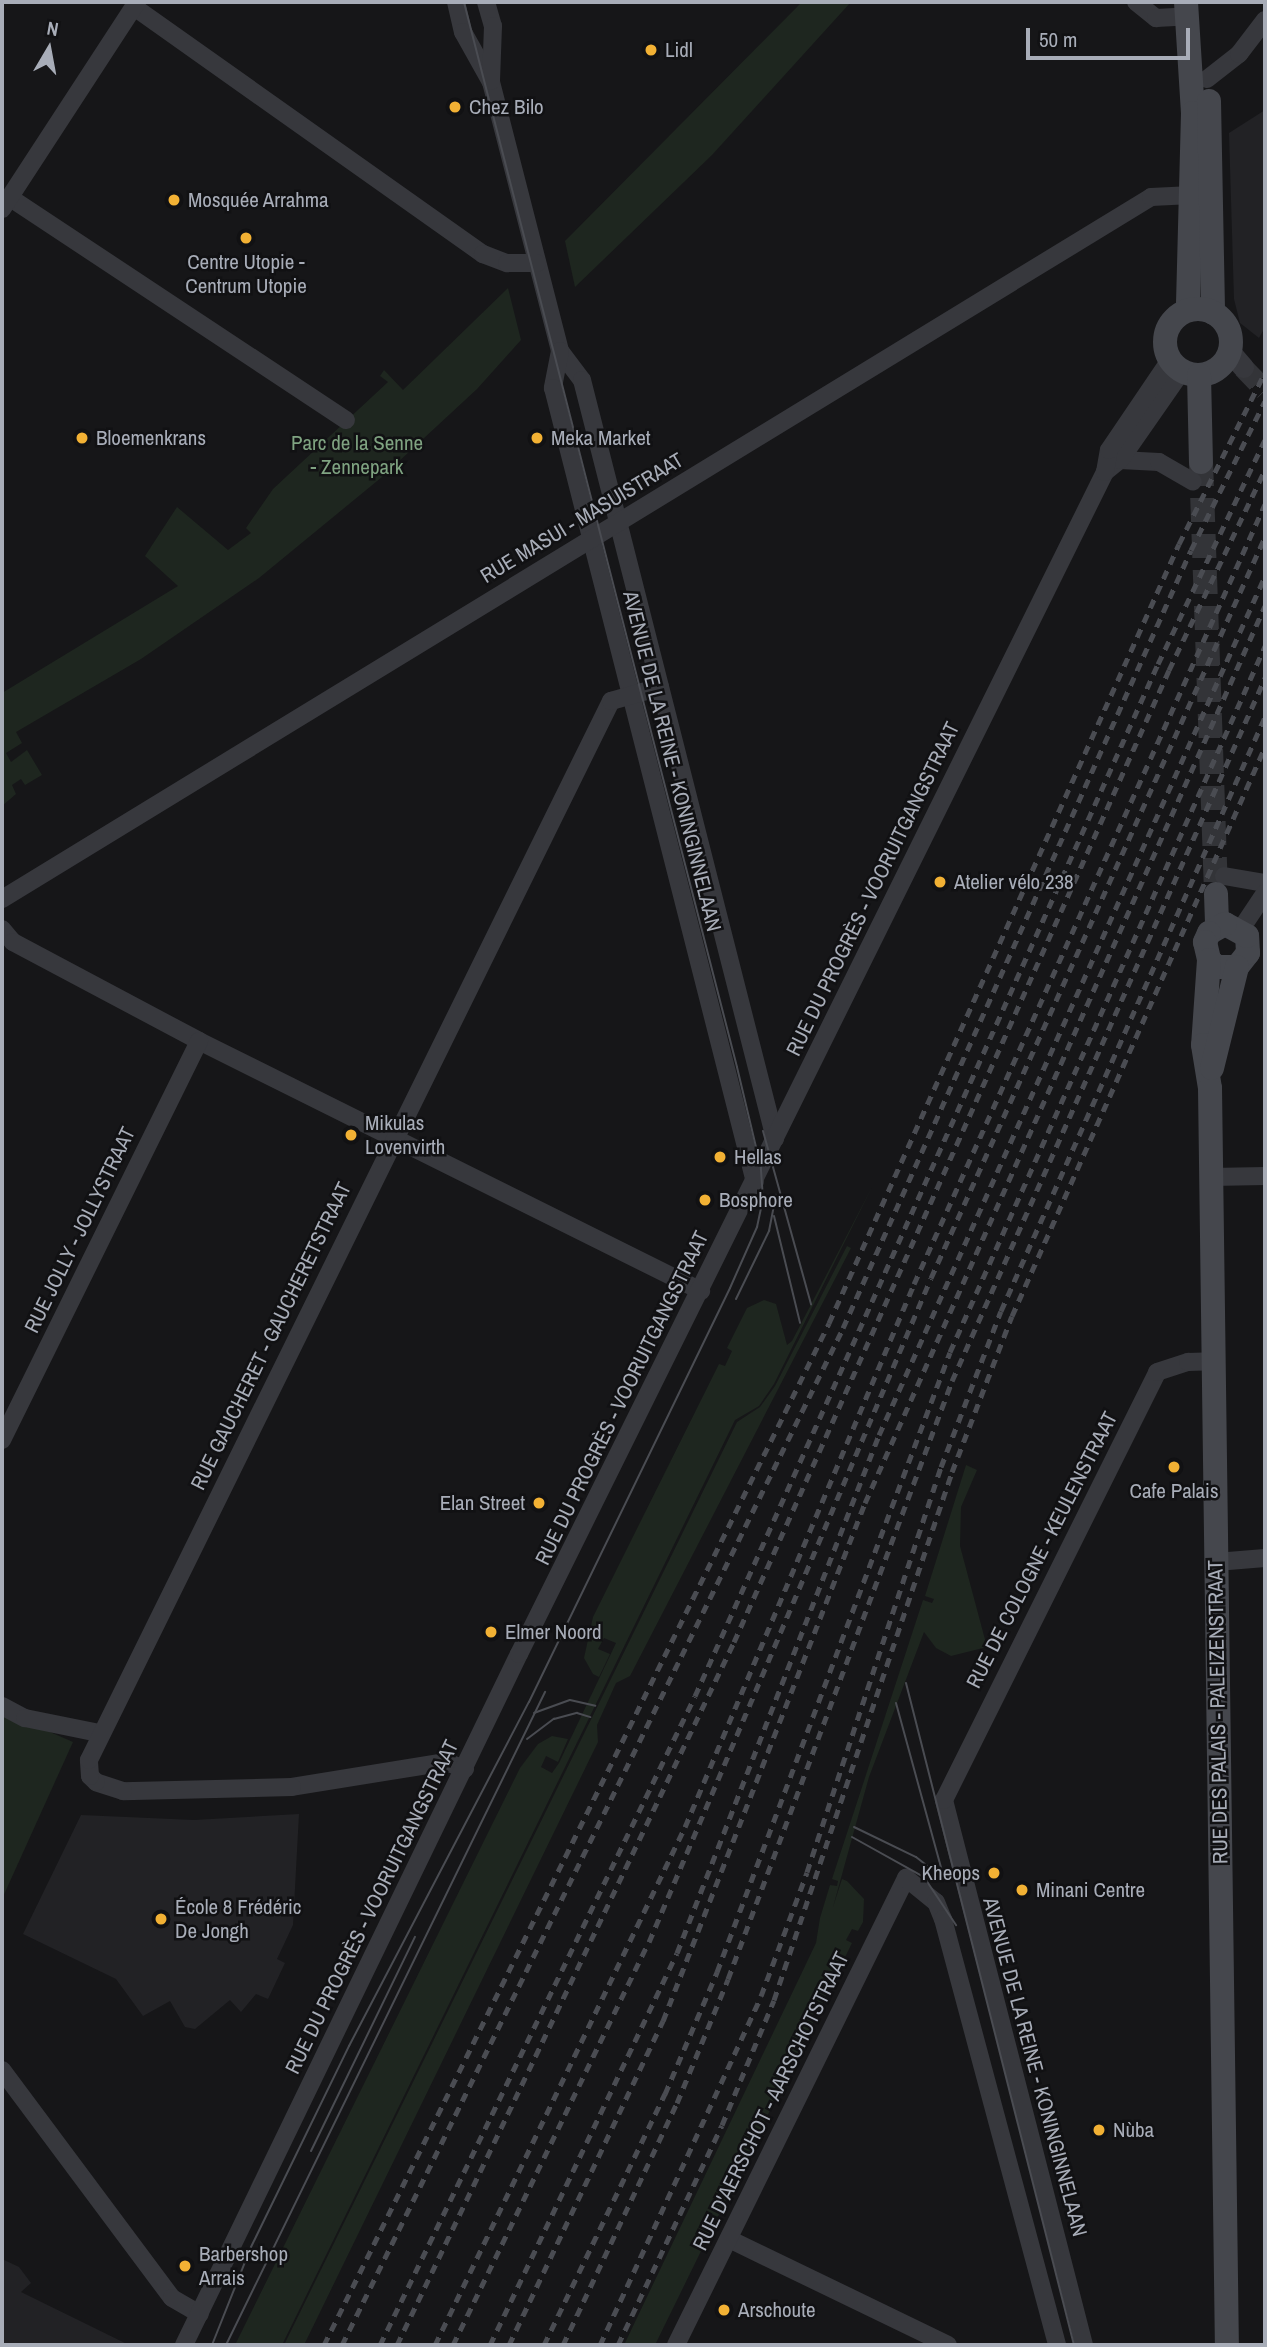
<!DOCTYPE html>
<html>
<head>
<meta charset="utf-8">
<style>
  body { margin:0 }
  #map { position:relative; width:1267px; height:2347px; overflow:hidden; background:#161618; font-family:"Archivo Narrow",sans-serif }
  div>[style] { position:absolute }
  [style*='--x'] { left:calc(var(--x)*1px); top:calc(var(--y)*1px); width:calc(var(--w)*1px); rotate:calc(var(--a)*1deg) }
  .built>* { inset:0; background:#222225 }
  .green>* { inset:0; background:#1e261f }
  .tertiary-tunnel>* { height:21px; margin-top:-10.5px; transform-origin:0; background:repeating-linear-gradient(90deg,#333438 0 21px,transparent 0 31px) }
  .secondary-tunnel>* { height:24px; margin-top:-12px; transform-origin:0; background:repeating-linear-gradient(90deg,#333438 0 24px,transparent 0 36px) }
  .minor>* { height:18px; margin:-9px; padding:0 9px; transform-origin:9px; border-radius:9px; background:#37383d }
  .tertiary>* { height:21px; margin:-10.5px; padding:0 10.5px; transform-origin:10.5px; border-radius:10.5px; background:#37383d }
  .secondary>* { height:24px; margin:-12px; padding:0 12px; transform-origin:12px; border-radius:12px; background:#45474d }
  .secondary>.ring { margin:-12px; padding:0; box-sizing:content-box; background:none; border:24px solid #45474d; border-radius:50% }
  .tram>* { height:2px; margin:-1px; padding:0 1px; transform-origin:1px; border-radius:1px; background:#4a4c52 }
  .rail>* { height:5px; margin-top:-2.5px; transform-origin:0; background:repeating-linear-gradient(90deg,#4a4c52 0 9px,transparent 0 16px) }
  .dots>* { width:19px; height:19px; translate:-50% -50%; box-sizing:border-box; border:4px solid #111113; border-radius:50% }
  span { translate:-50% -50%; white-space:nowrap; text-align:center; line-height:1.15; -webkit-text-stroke:5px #111113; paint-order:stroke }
  .poi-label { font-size:21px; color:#a8adb8 }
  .left { translate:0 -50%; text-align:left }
  .right { translate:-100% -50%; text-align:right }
  .park-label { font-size:21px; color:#7fa381 }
  .street-label { font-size:21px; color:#a8adb8 }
  .frame { position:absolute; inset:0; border:4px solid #a8adb8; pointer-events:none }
  .north { position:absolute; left:14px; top:14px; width:70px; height:70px; -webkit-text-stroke:5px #111113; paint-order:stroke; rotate:10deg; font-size:19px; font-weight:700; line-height:28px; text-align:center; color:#a8adb8 }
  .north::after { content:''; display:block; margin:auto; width:24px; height:32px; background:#a8adb8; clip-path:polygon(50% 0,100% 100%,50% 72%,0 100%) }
  .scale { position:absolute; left:1026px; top:28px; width:164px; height:32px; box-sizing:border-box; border:4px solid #a8adb8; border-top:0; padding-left:9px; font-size:21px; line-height:24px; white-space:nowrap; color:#a8adb8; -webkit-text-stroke:5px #111113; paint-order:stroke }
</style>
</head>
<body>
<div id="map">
  <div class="built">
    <div style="clip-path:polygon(1265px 110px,1265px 327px,1259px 338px,1240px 323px,1234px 299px,1229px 133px)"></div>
    <div style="clip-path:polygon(299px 1814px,293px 1925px,277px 1959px,285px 1963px,268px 1999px,256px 1994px,241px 2012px,230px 2000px,195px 2029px,185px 2027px,170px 2001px,143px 2016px,116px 1979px,23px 1934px,81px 1815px,194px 1820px)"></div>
    <div style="clip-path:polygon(2px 2259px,19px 2267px,31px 2283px,21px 2292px,129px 2345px,2px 2345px)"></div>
  </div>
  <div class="green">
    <div style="clip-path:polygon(802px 2px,851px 2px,712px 155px,575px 287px,565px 241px)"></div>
    <div style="clip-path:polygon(508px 288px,521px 340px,477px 389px,382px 477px,259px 578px,141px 659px,16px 732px,22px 743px,6px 753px,11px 762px,27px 750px,42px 775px,25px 785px,21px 779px,12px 785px,16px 794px,2px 806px,2px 693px,178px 586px,145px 556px,177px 507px,228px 550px,251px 533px,246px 528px,273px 489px,388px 382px,380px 376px,384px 370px,403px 390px)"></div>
    <div style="clip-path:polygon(872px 1187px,774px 1384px,759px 1406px,735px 1420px,282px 2345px,235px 2345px,520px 1768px,538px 1744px,552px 1736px,568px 1739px,558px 1762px,546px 1756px,541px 1767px,552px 1773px,559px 1763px,616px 1643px,604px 1638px,598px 1649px,610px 1654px,599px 1677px,593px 1674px,584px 1658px,593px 1617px,719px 1364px,725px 1366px,732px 1351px,727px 1348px,747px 1308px,764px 1300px,776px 1304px,787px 1345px,792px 1341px)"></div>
    <div style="clip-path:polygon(847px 1246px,851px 1248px,630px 1676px,616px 1683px,597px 1725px,598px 1742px,304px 2345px,284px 2345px,737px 1422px,760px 1407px,775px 1386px)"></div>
    <div style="clip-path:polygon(966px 1465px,977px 1470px,961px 1507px,960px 1546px,987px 1647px,951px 1656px,936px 1648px,924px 1632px,869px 1777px,833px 1907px,842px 1879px,847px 1881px,864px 1899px,863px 1922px,858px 1931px,852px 1929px,846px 1940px,852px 1943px,655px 2345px,624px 2345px,816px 1943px,820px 1918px,830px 1885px,837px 1886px,838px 1881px,832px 1879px,923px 1600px,932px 1603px,934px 1599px,925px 1596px)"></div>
    <div style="clip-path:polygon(2px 1711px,73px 1742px,2px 1899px)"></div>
  </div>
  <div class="tertiary-tunnel">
    <div style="--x:1243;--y:367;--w:32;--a:46"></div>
  </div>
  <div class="secondary-tunnel">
    <div style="--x:1201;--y:462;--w:432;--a:88"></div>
  </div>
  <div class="minor">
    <div style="--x:456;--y:2;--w:31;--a:77"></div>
    <div style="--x:463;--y:32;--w:57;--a:60.8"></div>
    <div style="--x:491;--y:82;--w:278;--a:75.6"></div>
    <div style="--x:560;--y:351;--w:36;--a:53"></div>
    <div style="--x:582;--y:380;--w:783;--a:75.73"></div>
    <div style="--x:486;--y:2;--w:25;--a:74"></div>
    <div style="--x:493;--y:26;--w:55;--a:92.1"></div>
    <div style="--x:1136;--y:2;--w:26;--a:39"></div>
    <div style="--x:1156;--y:18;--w:33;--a:-3"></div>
    <div style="--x:134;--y:7;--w:428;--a:35.3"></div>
    <div style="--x:483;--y:254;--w:26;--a:21"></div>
    <div style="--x:507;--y:263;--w:30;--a:0"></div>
    <div style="--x:1207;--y:79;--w:41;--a:-38"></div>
    <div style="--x:1239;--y:54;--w:43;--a:-52.6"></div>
    <div style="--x:9;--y:197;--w:404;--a:33.5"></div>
    <div style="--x:2;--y:209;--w:247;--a:-56.9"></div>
    <div style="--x:560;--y:351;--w:38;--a:101"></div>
    <div style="--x:553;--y:388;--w:819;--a:75.73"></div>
    <div style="--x:1120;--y:460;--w:39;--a:3"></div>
    <div style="--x:1159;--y:462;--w:39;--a:30"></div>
    <div style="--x:1105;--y:472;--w:19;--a:-39"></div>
    <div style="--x:1120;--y:460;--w:108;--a:-55.1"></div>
    <div style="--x:1224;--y:876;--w:42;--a:9.7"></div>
    <div style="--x:2;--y:899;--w:1346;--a:-31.42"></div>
    <div style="--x:1151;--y:197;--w:41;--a:-2.8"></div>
    <div style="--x:2;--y:929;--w:17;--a:50"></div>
    <div style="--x:13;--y:942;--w:211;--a:28"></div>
    <div style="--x:199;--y:1041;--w:561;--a:26.47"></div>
    <div style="--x:1241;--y:929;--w:43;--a:-56.3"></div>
    <div style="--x:1211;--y:1177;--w:54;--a:-1.1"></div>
    <div style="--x:2;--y:1440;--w:445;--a:-63.7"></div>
    <div style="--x:1216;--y:1562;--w:49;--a:-4.7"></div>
    <div style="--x:2;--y:1706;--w:26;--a:28"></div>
    <div style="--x:25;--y:1718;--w:76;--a:11.5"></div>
    <div style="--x:465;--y:1769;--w:20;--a:-160"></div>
    <div style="--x:446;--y:1762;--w:156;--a:170.8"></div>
    <div style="--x:292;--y:1787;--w:169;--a:178.6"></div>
    <div style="--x:123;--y:1791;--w:28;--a:-162"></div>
    <div style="--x:96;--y:1782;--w:8;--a:-135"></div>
    <div style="--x:90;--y:1776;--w:16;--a:-94"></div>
    <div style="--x:89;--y:1760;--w:1181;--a:-63.76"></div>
    <div style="--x:611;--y:701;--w:51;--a:-15.9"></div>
    <div style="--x:2;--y:2070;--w:284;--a:53.3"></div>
    <div style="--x:172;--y:2298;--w:32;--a:30"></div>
    <div style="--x:729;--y:2239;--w:243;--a:25.8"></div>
    <div style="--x:184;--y:2345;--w:768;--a:-64.14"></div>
    <div style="--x:519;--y:1654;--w:1319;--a:-63.63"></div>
    <div style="--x:1105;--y:472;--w:22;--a:-80"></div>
    <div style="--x:1109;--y:450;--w:109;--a:-55.9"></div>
    <div style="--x:676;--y:2345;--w:521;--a:-63.78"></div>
    <div style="--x:906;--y:1878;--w:38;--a:39"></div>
    <div style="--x:936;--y:1902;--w:18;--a:68"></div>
    <div style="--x:943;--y:1919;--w:441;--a:75"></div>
    <div style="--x:1084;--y:2345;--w:563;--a:-104.41"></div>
    <div style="--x:944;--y:1800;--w:478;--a:-63.5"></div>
    <div style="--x:1157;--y:1372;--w:33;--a:-18"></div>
    <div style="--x:1188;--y:1362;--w:24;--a:-2"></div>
  </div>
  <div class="tertiary">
    <div style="--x:1230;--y:352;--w:20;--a:49"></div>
  </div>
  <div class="secondary">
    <div style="--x:1186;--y:2;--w:111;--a:86.4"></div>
    <div style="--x:1193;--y:113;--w:197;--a:91.5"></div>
    <div style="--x:1209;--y:101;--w:212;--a:88.9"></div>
    <div class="ring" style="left:1165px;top:309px;width:42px;height:42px"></div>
    <div style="--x:1199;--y:375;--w:87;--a:88.7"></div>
    <div style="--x:1216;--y:894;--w:33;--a:88"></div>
    <div style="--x:1209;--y:960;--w:11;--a:41"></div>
    <div style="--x:1217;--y:967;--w:20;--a:0"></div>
    <div style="--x:1237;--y:967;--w:18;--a:-52"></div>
    <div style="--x:1248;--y:953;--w:17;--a:-93"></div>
    <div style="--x:1247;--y:936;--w:25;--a:-151"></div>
    <div style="--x:1225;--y:924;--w:18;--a:151"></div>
    <div style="--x:1209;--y:933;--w:10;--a:114"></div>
    <div style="--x:1205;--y:942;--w:18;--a:77"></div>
    <div style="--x:1209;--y:960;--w:85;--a:94"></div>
    <div style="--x:1203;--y:1045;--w:44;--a:80.8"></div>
    <div style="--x:1210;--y:1088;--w:1257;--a:89.23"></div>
    <div style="--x:1212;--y:1068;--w:104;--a:-76.1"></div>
  </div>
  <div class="tram">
    <div style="--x:763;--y:1131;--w:180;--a:74.5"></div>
    <div style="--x:774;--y:1216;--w:110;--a:76.3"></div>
    <div style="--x:736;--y:1299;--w:76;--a:-64.1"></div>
    <div style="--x:769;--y:1231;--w:37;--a:-79"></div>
    <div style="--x:906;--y:1683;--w:683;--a:75.76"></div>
    <div style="--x:896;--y:1703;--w:181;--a:74.7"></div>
    <div style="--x:534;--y:1713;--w:38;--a:-20"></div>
    <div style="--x:570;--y:1700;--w:26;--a:13"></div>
    <div style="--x:527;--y:1739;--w:34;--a:-37"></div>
    <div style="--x:554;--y:1719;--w:24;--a:-15"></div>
    <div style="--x:577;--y:1713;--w:14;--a:17"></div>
    <div style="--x:854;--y:1827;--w:69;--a:25.8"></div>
    <div style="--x:916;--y:1857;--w:36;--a:38"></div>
    <div style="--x:852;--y:1837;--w:82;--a:29.1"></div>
    <div style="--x:924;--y:1877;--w:58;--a:56.3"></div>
    <div style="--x:311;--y:2151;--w:238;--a:-64.1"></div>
    <div style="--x:212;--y:2345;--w:105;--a:-68.3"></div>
    <div style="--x:251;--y:2247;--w:224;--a:-64"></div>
    <div style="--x:349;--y:2046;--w:388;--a:-62.4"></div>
    <div style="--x:529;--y:1702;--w:460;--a:-64.1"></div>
    <div style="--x:730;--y:1288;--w:67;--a:-66.1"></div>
    <div style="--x:757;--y:1227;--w:29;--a:-78"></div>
    <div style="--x:763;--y:1199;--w:31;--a:-94"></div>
    <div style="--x:761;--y:1168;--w:104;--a:-103.4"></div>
    <div style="--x:737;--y:1067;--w:1099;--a:-104.38"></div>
    <div style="--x:226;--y:2345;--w:727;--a:-63.96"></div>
  </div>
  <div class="rail">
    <div style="--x:324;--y:2345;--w:1140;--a:-63.7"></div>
    <div style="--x:829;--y:1323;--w:854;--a:-65.81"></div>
    <div style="--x:1179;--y:544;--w:192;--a:-63.4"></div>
    <div style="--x:342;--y:2345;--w:1134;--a:-63.77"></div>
    <div style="--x:843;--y:1328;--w:852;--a:-65.9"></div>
    <div style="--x:1191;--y:550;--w:166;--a:-63.6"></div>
    <div style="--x:380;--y:2345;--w:721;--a:-64.11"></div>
    <div style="--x:695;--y:1696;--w:1131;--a:-65.84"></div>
    <div style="--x:1158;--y:664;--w:248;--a:-64.5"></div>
    <div style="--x:397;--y:2345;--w:780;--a:-64.39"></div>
    <div style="--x:734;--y:1642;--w:1065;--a:-65.89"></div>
    <div style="--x:1169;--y:670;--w:222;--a:-64.4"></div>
    <div style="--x:435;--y:2345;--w:575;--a:-64.24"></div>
    <div style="--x:685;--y:1827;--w:589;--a:-67.13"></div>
    <div style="--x:914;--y:1284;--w:855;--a:-65.77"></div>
    <div style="--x:453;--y:2345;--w:448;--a:-64.1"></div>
    <div style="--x:649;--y:1942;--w:721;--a:-66.99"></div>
    <div style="--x:931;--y:1278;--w:813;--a:-65.74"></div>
    <div style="--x:490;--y:2345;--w:434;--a:-64.5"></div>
    <div style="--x:677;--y:1953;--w:556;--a:-68.7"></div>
    <div style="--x:879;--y:1435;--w:942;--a:-65.8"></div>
    <div style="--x:509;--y:2345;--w:359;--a:-64.6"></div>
    <div style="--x:663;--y:2021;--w:556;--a:-68.7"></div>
    <div style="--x:865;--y:1503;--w:982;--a:-65.97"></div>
    <div style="--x:544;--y:2345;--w:279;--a:-64.3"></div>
    <div style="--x:665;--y:2094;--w:133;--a:-66.9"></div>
    <div style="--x:717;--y:1972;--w:662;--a:-69.4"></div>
    <div style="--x:950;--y:1352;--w:773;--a:-65.95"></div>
    <div style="--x:563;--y:2345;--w:268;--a:-64.8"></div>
    <div style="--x:677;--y:2103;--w:134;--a:-67.6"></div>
    <div style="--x:728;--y:1979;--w:639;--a:-69.46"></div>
    <div style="--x:952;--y:1381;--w:770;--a:-66"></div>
    <div style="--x:600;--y:2345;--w:384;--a:-65.2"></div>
    <div style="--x:761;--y:1996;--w:132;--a:-69.6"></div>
    <div style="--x:807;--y:1872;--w:427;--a:-71.7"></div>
    <div style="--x:941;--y:1467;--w:167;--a:-69"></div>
    <div style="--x:1001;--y:1311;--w:650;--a:-66.04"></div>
    <div style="--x:618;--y:2345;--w:243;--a:-64.7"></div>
    <div style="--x:722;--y:2125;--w:135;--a:-67.4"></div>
    <div style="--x:774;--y:2000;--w:557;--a:-71.37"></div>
    <div style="--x:952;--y:1472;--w:167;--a:-69"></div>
    <div style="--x:1012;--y:1316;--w:623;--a:-66.03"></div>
  </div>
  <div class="dots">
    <div style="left:651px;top:50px;background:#f2b134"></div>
    <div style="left:455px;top:107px;background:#f2b134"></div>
    <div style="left:174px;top:200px;background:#f2b134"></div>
    <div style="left:246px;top:238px;background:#f2b134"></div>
    <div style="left:82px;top:438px;background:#f2b134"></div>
    <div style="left:537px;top:438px;background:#f2b134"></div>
    <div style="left:940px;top:882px;background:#f2b134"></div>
    <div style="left:351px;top:1135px;background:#f2b134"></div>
    <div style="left:720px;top:1157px;background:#f2b134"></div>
    <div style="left:705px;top:1200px;background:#f2b134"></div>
    <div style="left:1174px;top:1467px;background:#f2b134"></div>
    <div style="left:539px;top:1503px;background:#f2b134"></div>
    <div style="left:491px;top:1632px;background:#f2b134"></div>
    <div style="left:994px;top:1873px;background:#f2b134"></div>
    <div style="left:1022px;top:1890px;background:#f2b134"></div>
    <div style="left:161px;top:1919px;background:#f2b134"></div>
    <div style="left:1099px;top:2130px;background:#f2b134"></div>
    <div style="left:185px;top:2266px;background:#f2b134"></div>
    <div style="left:724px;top:2310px;background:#f2b134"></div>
  </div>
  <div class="poi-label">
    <span class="left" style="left:665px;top:50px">Lidl</span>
    <span class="left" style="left:469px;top:107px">Chez Bilo</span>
    <span class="left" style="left:188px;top:200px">Mosquée Arrahma</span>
    <span style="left:246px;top:274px">Centre Utopie -<br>Centrum Utopie</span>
    <span class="left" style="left:96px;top:438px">Bloemenkrans</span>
    <span class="left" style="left:551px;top:438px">Meka Market</span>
    <span class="left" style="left:954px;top:882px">Atelier vélo 238</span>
    <span class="left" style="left:365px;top:1135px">Mikulas<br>Lovenvirth</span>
    <span class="left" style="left:734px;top:1157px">Hellas</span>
    <span class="left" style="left:719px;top:1200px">Bosphore</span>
    <span style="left:1174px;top:1491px">Cafe Palais</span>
    <span class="right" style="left:525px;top:1503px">Elan Street</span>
    <span class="left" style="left:505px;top:1632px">Elmer Noord</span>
    <span class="right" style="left:980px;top:1873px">Kheops</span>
    <span class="left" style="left:1036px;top:1890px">Minani Centre</span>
    <span class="left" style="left:175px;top:1919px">École 8 Frédéric<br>De Jongh</span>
    <span class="left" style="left:1113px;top:2130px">Nùba</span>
    <span class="left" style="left:199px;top:2266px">Barbershop<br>Arrais</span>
    <span class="left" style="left:738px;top:2310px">Arschoute</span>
  </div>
  <div class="park-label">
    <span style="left:357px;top:455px">Parc de la Senne<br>- Zennepark</span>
  </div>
  <div class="street-label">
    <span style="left:582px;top:518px;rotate:-31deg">RUE MASUI - MASUISTRAAT</span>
    <span style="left:672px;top:761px;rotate:76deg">AVENUE DE LA REINE - KONINGINNELAAN</span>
    <span style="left:873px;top:889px;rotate:-64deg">RUE DU PROGRÈS - VOORUITGANGSTRAAT</span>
    <span style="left:80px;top:1230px;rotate:-64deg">RUE JOLLY - JOLLYSTRAAT</span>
    <span style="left:271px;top:1336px;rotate:-64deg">RUE GAUCHERET - GAUCHERETSTRAAT</span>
    <span style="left:622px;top:1398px;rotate:-64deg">RUE DU PROGRÈS - VOORUITGANGSTRAAT</span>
    <span style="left:1042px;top:1550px;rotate:-63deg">RUE DE COLOGNE - KEULENSTRAAT</span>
    <span style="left:1218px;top:1712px;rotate:-91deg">RUE DES PALAIS - PALEIZENSTRAAT</span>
    <span style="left:372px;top:1907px;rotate:-64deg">RUE DU PROGRÈS - VOORUITGANGSTRAAT</span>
    <span style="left:1035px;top:2067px;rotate:75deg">AVENUE DE LA REINE - KONINGINNELAAN</span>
    <span style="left:771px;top:2101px;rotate:-64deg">RUE D'AERSCHOT - AARSCHOTSTRAAT</span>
  </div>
  <div class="frame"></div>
  <div class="north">N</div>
  <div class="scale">50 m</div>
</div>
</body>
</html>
